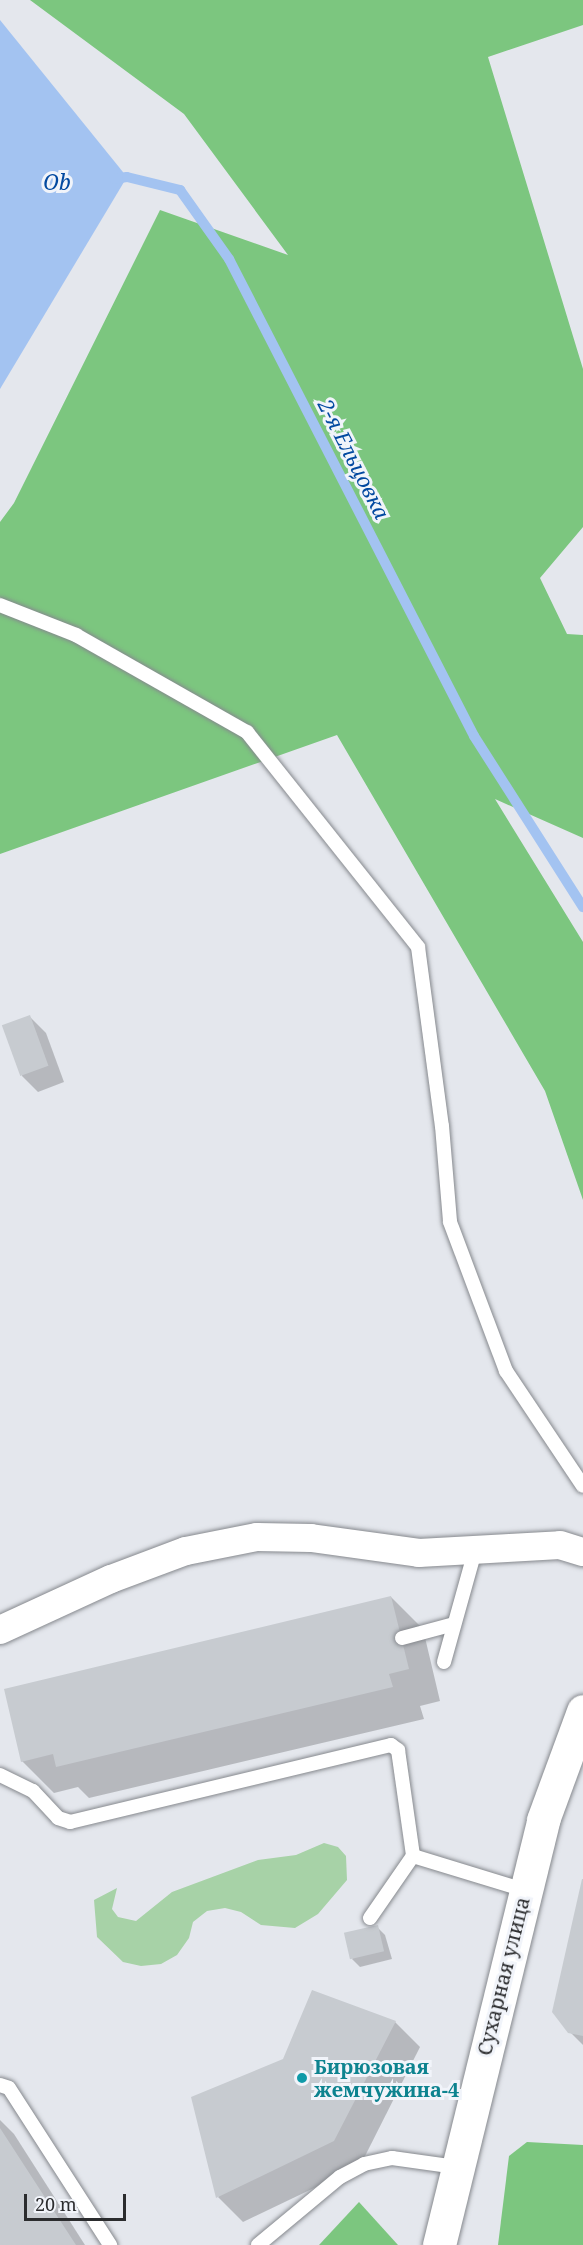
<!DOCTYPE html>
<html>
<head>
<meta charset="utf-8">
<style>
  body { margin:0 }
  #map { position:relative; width:583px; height:2245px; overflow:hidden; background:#e4e7ed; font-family:"Noto Serif",serif }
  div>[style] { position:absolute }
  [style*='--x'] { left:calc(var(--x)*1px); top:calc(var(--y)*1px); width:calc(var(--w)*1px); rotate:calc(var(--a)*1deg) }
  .green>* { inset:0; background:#a7d2a7 }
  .forest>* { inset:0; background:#7cc67f }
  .water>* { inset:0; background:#a3c3f1 }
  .shadow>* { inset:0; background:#0003 }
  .stream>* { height:10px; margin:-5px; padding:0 5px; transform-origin:5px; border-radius:5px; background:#a3c3f1 }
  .building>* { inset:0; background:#c7cbd0; transform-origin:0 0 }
  .roads { filter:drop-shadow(0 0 2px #86898e) drop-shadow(0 0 2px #86898e) }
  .service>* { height:14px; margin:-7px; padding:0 7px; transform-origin:7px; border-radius:7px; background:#fff }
  .minor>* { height:28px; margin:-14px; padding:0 14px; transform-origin:14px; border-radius:14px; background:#fff }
  .tertiary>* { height:33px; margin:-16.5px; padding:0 16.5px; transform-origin:16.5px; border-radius:16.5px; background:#fff }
  .dots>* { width:16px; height:16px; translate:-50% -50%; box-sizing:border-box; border:3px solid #f1f4fa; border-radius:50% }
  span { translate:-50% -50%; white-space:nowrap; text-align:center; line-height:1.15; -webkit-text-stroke:6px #f1f4fa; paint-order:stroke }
  .street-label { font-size:20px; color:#2b2c2e }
  .culture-label { font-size:20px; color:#0d838f; font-weight:700 }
  .left { translate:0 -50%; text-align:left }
  .water-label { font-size:21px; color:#0249a0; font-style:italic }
  .scale { position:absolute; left:24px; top:2194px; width:102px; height:27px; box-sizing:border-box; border:3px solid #2b2c2e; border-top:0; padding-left:8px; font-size:18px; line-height:21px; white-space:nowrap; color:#2b2c2e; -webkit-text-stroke:4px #f1f4fa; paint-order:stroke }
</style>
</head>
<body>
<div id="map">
  <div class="green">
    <div style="clip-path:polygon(324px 1843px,338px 1847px,346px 1856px,347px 1880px,318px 1914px,295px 1928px,261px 1925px,241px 1912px,225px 1908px,207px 1911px,193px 1922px,189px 1938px,177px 1955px,161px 1964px,141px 1966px,123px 1962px,97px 1937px,94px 1900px,117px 1888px,112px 1909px,118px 1917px,136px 1921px,172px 1892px,258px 1860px,296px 1855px)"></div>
  </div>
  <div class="forest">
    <div style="clip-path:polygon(30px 0,583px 0,583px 25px,488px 57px,583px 369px,583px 527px,540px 578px,567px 634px,583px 635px,583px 838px,495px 799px,583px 942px,583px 1200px,545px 1091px,337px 735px,0 854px,0 522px,14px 503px,160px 210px,288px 255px,184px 114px)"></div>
    <div style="clip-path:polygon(527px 2142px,583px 2145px,583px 2245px,498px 2245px,509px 2156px)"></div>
    <div style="clip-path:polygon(359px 2202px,398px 2245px,319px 2245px)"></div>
  </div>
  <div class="water">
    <div style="clip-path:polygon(0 20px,127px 177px,0 389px)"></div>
  </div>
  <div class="shadow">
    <div style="clip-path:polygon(30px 1017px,46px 1033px,64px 1082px,38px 1092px,22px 1076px)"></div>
    <div style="clip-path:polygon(391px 1597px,423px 1629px,440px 1701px,420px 1706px,424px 1719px,89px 1798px,78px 1787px,54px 1793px,22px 1761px)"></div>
    <div style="clip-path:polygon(583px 1882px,583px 2045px,570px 2032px)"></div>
    <div style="clip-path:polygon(377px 1927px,385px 1935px,392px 1959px,360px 1967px,352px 1959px)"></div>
    <div style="clip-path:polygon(395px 2022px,420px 2047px,360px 2166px,243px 2222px,218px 2197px)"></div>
    <div style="clip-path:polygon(0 2120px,14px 2134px,85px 2245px,0 2245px)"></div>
  </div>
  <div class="stream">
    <div style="--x:114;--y:179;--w:13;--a:-9"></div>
    <div style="--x:127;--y:177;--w:55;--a:13.8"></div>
    <div style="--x:180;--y:190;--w:85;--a:54.6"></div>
    <div style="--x:229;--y:259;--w:536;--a:62.81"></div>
    <div style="--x:474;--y:736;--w:203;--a:57.5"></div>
  </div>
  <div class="building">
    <div style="left:30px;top:1015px;width:54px;height:30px;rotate:70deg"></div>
    <div style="clip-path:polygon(391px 1596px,409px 1669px,389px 1674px,393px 1687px,56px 1767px,53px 1754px,21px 1762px,4px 1689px)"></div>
    <div style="clip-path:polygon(582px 1879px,583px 1879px,583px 2036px,568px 2033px,552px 2012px)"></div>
    <div style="left:378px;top:1925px;width:27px;height:35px;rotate:77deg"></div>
    <div style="clip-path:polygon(312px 1990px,396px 2021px,334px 2141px,216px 2198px,191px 2097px,283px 2059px)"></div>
    <div style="clip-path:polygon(0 2128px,24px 2165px,76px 2245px,0 2245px)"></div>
  </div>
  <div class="roads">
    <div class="service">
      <div style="--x:0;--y:605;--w:82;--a:21.5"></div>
      <div style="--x:76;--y:635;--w:197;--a:29.6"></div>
      <div style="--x:247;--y:732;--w:275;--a:51.5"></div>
      <div style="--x:418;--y:947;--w:181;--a:82.4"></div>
      <div style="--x:442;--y:1126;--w:96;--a:85.2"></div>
      <div style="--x:450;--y:1222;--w:159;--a:69.4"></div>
      <div style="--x:506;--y:1371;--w:138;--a:56.2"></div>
      <div style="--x:402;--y:1638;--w:54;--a:-15.1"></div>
      <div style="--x:444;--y:1662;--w:115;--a:-74.4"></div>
      <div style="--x:0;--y:1775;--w:37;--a:26"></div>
      <div style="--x:33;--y:1791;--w:37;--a:47"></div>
      <div style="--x:58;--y:1818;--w:13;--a:18"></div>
      <div style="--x:70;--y:1822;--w:330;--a:-13.5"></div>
      <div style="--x:391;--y:1745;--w:9;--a:36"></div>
      <div style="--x:398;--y:1750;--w:107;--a:81.9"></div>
      <div style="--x:413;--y:1856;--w:116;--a:17"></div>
      <div style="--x:370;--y:1918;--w:75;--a:-55.3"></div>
      <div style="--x:0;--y:2085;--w:9;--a:18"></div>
      <div style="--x:9;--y:2088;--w:187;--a:57.2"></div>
      <div style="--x:258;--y:2245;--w:107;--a:-39.7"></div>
      <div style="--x:340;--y:2177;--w:27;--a:-28"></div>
      <div style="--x:364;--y:2164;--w:29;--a:-12"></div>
      <div style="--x:392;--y:2158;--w:65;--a:8"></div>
    </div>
    <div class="minor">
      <div style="--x:0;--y:1630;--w:122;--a:-24.7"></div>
      <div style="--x:111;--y:1579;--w:80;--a:-20.5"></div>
      <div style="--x:186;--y:1551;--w:72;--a:-11.2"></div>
      <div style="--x:257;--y:1537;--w:54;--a:1.1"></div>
      <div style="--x:311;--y:1538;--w:109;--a:7.9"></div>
      <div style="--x:419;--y:1553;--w:141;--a:-3.2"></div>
      <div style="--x:560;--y:1545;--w:24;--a:17"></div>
    </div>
    <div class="tertiary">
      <div style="--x:439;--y:2245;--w:438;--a:-76.2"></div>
      <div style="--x:543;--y:1820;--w:116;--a:-69.8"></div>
    </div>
  </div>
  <div class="dots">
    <div style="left:302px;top:2078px;background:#0f9aa8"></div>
  </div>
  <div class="street-label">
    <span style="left:503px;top:1976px;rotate:-76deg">Сухарная улица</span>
  </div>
  <div class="culture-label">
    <span class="left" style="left:314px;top:2078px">Бирюзовая<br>жемчужина-4</span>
  </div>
  <div class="water-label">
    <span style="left:57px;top:182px">Ob</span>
    <span style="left:354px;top:459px;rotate:63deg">2-я Ельцовка</span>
  </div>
  <div class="scale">20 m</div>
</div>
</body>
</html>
